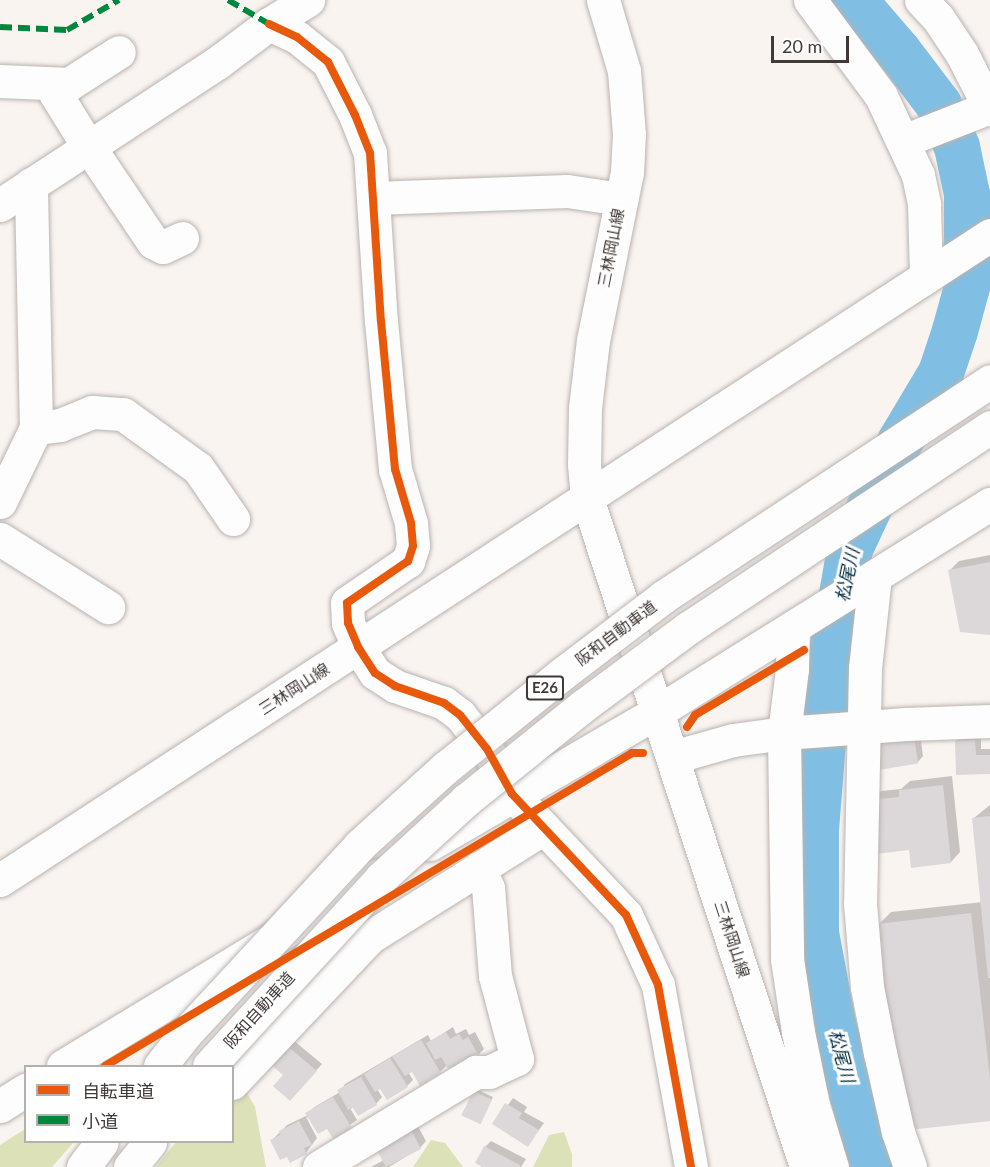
<!DOCTYPE html>
<html>
<head>
<meta charset="utf-8">
<style>
  body { margin:0 }
  #map { position:relative; width:990px; height:1167px; overflow:hidden; background:#faf4f1; font-family:Lato,"Noto Sans JP",sans-serif }
  div>[style] { position:absolute }
  [style*='--x'] { left:calc(var(--x)*1px); top:calc(var(--y)*1px); width:calc(var(--w)*1px); rotate:calc(var(--a)*1deg) }
  .green>* { inset:0; background:#dde1b8 }
  .shadow>* { inset:0; background:#0003 }
  .river>* { height:46px; margin:-23px; padding:0 23px; transform-origin:23px; border-radius:23px; background:#80bfe3 }
  .building>* { inset:0; background:#dcd7d9; transform-origin:0 0 }
  .roads { filter:drop-shadow(0 0 2px #b9b3b0) drop-shadow(0 0 2px #b9b3b0) }
  .minor>* { height:33px; margin:-16.5px; padding:0 16.5px; transform-origin:16.5px; border-radius:16.5px; background:#fefdfd }
  .major>* { height:33px; margin:-16.5px; padding:0 16.5px; transform-origin:16.5px; border-radius:16.5px; background:#fefdfd }
  .highway>* { height:33px; margin:-16.5px; padding:0 16.5px; transform-origin:16.5px; border-radius:16.5px; background:#fefdfd }
  .bridges { filter:drop-shadow(0 0 2px #b9b3b0) drop-shadow(0 0 2px #b9b3b0) }
  .highway-bridge>* { height:33px; margin:-16.5px; padding:0 16.5px; transform-origin:16.5px; border-radius:16.5px; background:#fefdfd }
  .quiet>* { height:6px; margin-top:-3px; transform-origin:0; background:repeating-linear-gradient(90deg,#00873e 0 12px,transparent 0 18px) }
  .cycleway>* { height:8px; margin:-4px; padding:0 4px; transform-origin:4px; border-radius:4px; background:#e8590c }
  span { translate:-50% -50%; white-space:nowrap; text-align:center; line-height:1.15; -webkit-text-stroke:6px #fff; paint-order:stroke }
  .shield-label span { padding:2px 4px; background:#fff; border:2px solid; border-radius:4px; -webkit-text-stroke-width:0 }
  .shield-label { font-size:15px; color:#413936; font-weight:700 }
  .street-label { font-size:16px; color:#413936 }
  .water-label { font-size:18px; color:#032d43; font-style:italic }
  .legend { position:absolute; left:24px; top:1065px; width:210px; height:78px; box-sizing:border-box; background:#fff; border:2px solid #b3b0af; margin:0; padding:8px 10px; list-style:none; font-size:18px; color:#413936 }
  .legend li { display:flex; align-items:center; gap:12px; height:30px }
  .legend b { width:30px; border:2px solid #b3b0af }
  .scale { position:absolute; left:771px; top:36px; width:78px; height:27px; box-sizing:border-box; border:3px solid #413936; border-top:0; padding-left:8px; font-size:18px; line-height:21px; white-space:nowrap; color:#413936; -webkit-text-stroke:4px #fff; paint-order:stroke }
</style>
</head>
<body>
<div id="map">
  <div class="green">
    <div style="clip-path:polygon(246px 1091px,255px 1107px,266px 1167px,156px 1167px,176px 1142px,232px 1142px,233px 1101px)"></div>
    <div style="clip-path:polygon(25px 1129px,26px 1142px,74px 1142px,52px 1167px,0 1167px,0 1145px)"></div>
    <div style="clip-path:polygon(564px 1132px,572px 1154px,572px 1167px,533px 1167px,549px 1135px)"></div>
    <div style="clip-path:polygon(431px 1140px,445px 1143px,463px 1167px,413px 1167px)"></div>
  </div>
  <div class="shadow">
    <div style="clip-path:polygon(990px 555px,990px 633px,949px 571px,959px 561px)"></div>
    <div style="clip-path:polygon(919px 726px,923px 756px,917px 763px,879px 731px)"></div>
    <div style="clip-path:polygon(981px 734px,981px 749px,990px 749px,990px 772px,956px 741px,962px 735px)"></div>
    <div style="clip-path:polygon(952px 776px,960px 852px,951px 862px,911px 849px,872px 801px,881px 791px,901px 789px,910px 781px)"></div>
    <div style="clip-path:polygon(990px 805px,990px 1119px,878px 925px,891px 912px,983px 902px,974px 818px)"></div>
    <div style="clip-path:polygon(453px 1027px,456px 1034px,466px 1029px,469px 1035px,475px 1032px,484px 1049px,478px 1055px,447px 1065px,440px 1072px,412px 1070px,408px 1072px,413px 1080px,407px 1086px,381px 1087px,377px 1089px,382px 1097px,376px 1104px,350px 1108px,357px 1120px,333px 1137px,327px 1126px,306px 1117px,317px 1138px,306px 1153px,291px 1161px,272px 1140px,287px 1125px,308px 1115px,313px 1108px,340px 1092px,345px 1084px,428px 1035px,431px 1041px)"></div>
    <div style="clip-path:polygon(293px 1040px,322px 1064px,296px 1093px,285px 1075px,272px 1064px)"></div>
    <div style="clip-path:polygon(476px 1089px,493px 1097px,480px 1120px,462px 1114px)"></div>
    <div style="clip-path:polygon(513px 1098px,527px 1107px,524px 1112px,544px 1123px,528px 1145px,494px 1124px)"></div>
    <div style="clip-path:polygon(416px 1123px,426px 1141px,420px 1148px,389px 1167px,371px 1167px,384px 1160px)"></div>
    <div style="clip-path:polygon(491px 1141px,526px 1159px,521px 1167px,485px 1167px,485px 1147px)"></div>
  </div>
  <div class="river">
    <div style="--x:854;--y:0;--w:67;--a:49.2"></div>
    <div style="--x:898;--y:51;--w:68;--a:52.8"></div>
    <div style="--x:939;--y:105;--w:46;--a:66.8"></div>
    <div style="--x:957;--y:147;--w:48;--a:78"></div>
    <div style="--x:967;--y:194;--w:93;--a:90"></div>
    <div style="--x:967;--y:287;--w:46;--a:105.3"></div>
    <div style="--x:955;--y:331;--w:44;--a:108.4"></div>
    <div style="--x:941;--y:373;--w:78;--a:120.8"></div>
    <div style="--x:901;--y:440;--w:120;--a:115.1"></div>
    <div style="--x:850;--y:549;--w:121;--a:100"></div>
    <div style="--x:829;--y:668;--w:163;--a:94.6"></div>
    <div style="--x:816;--y:830;--w:103;--a:90"></div>
    <div style="--x:816;--y:933;--w:92;--a:79.3"></div>
    <div style="--x:833;--y:1023;--w:149;--a:74.8"></div>
  </div>
  <div class="building">
    <div style="clip-path:polygon(990px 562px,990px 635px,960px 632px,948px 570px)"></div>
    <div style="left:913px;top:731px;width:33px;height:42px;rotate:81deg"></div>
    <div style="clip-path:polygon(975px 740px,976px 755px,990px 755px,990px 774px,956px 775px,955px 741px)"></div>
    <div style="clip-path:polygon(943px 785px,951px 863px,911px 868px,909px 850px,876px 854px,870px 800px,899px 797px,899px 790px)"></div>
    <div style="clip-path:polygon(990px 816px,990px 978px,988px 978px,972px 818px)"></div>
    <div style="clip-path:polygon(971px 913px,990px 1079px,990px 1121px,900px 1131px,877px 924px)"></div>
    <div style="clip-path:polygon(446px 1032px,450px 1039px,459px 1034px,463px 1040px,468px 1037px,479px 1056px,455px 1069px,453px 1066px,448px 1069px,441px 1057px,435px 1060px,426px 1043px)"></div>
    <div style="clip-path:polygon(421px 1040px,441px 1073px,420px 1086px,412px 1072px,405px 1076px,392px 1056px)"></div>
    <div style="clip-path:polygon(286px 1045px,317px 1071px,290px 1101px,273px 1086px,283px 1075px,270px 1064px)"></div>
    <div style="clip-path:polygon(390px 1058px,408px 1087px,387px 1100px,380px 1089px,375px 1092px,364px 1074px)"></div>
    <div style="clip-path:polygon(361px 1077px,377px 1105px,358px 1116px,353px 1108px,348px 1110px,337px 1090px)"></div>
    <div style="left:473px;top:1091px;width:21px;height:27px;rotate:25deg"></div>
    <div style="clip-path:polygon(333px 1097px,352px 1128px,333px 1139px,327px 1129px,318px 1134px,305px 1113px)"></div>
    <div style="clip-path:polygon(505px 1103px,522px 1113px,519px 1118px,539px 1130px,528px 1147px,492px 1124px)"></div>
    <div style="clip-path:polygon(299px 1121px,312px 1145px,304px 1148px,307px 1154px,290px 1163px,287px 1157px,280px 1160px,270px 1140px,280px 1135px,279px 1131px)"></div>
    <div style="clip-path:polygon(410px 1128px,421px 1149px,386px 1167px,376px 1149px)"></div>
    <div style="clip-path:polygon(484px 1146px,520px 1165px,520px 1167px,482px 1167px,475px 1163px)"></div>
  </div>
  <div class="roads">
    <div class="minor">
      <div style="--x:810;--y:0;--w:119;--a:53.5"></div>
      <div style="--x:881;--y:96;--w:87;--a:64.9"></div>
      <div style="--x:918;--y:175;--w:30;--a:78"></div>
      <div style="--x:924;--y:204;--w:73;--a:88.4"></div>
      <div style="--x:921;--y:0;--w:25;--a:47"></div>
      <div style="--x:938;--y:18;--w:43;--a:56.3"></div>
      <div style="--x:962;--y:54;--w:62;--a:63"></div>
      <div style="--x:269;--y:24;--w:31;--a:25"></div>
      <div style="--x:297;--y:37;--w:40;--a:39"></div>
      <div style="--x:328;--y:62;--w:59;--a:63"></div>
      <div style="--x:355;--y:115;--w:41;--a:68.5"></div>
      <div style="--x:370;--y:153;--w:168;--a:86.3"></div>
      <div style="--x:381;--y:321;--w:149;--a:84.6"></div>
      <div style="--x:395;--y:469;--w:56;--a:73.5"></div>
      <div style="--x:411;--y:523;--w:23;--a:85"></div>
      <div style="--x:413;--y:546;--w:16;--a:108"></div>
      <div style="--x:408;--y:561;--w:74;--a:145.5"></div>
      <div style="--x:347;--y:603;--w:20;--a:87"></div>
      <div style="--x:348;--y:623;--w:26;--a:67"></div>
      <div style="--x:358;--y:647;--w:31;--a:57"></div>
      <div style="--x:375;--y:673;--w:24;--a:33"></div>
      <div style="--x:395;--y:686;--w:52;--a:19.1"></div>
      <div style="--x:444;--y:703;--w:20;--a:37"></div>
      <div style="--x:460;--y:715;--w:43;--a:51.5"></div>
      <div style="--x:487;--y:749;--w:51;--a:60.9"></div>
      <div style="--x:512;--y:794;--w:166;--a:46.7"></div>
      <div style="--x:626;--y:915;--w:77;--a:65.4"></div>
      <div style="--x:658;--y:985;--w:185;--a:79.7"></div>
      <div style="--x:0;--y:81;--w:69;--a:2.5"></div>
      <div style="--x:69;--y:84;--w:59;--a:-32.6"></div>
      <div style="--x:56;--y:84;--w:9;--a:96"></div>
      <div style="--x:55;--y:93;--w:49;--a:58.2"></div>
      <div style="--x:81;--y:135;--w:129;--a:56.1"></div>
      <div style="--x:153;--y:242;--w:11;--a:27"></div>
      <div style="--x:163;--y:247;--w:21;--a:-25"></div>
      <div style="--x:903;--y:141;--w:93;--a:-21.3"></div>
      <div style="--x:373;--y:198;--w:194;--a:-2.1"></div>
      <div style="--x:567;--y:191;--w:55;--a:8.4"></div>
      <div style="--x:0;--y:205;--w:259;--a:-33.2"></div>
      <div style="--x:217;--y:63;--w:65;--a:-36.9"></div>
      <div style="--x:269;--y:24;--w:46;--a:-31.6"></div>
      <div style="--x:36;--y:428;--w:24;--a:-7"></div>
      <div style="--x:60;--y:425;--w:35;--a:-22"></div>
      <div style="--x:92;--y:412;--w:31;--a:4"></div>
      <div style="--x:123;--y:414;--w:92;--a:35.8"></div>
      <div style="--x:198;--y:468;--w:62;--a:55.5"></div>
      <div style="--x:0;--y:502;--w:82;--a:-64.1"></div>
      <div style="--x:36;--y:428;--w:244;--a:-91.2"></div>
      <div style="--x:0;--y:539;--w:128;--a:32.2"></div>
      <div style="--x:875;--y:576;--w:93;--a:96.2"></div>
      <div style="--x:865;--y:668;--w:235;--a:91.2"></div>
      <div style="--x:860;--y:903;--w:84;--a:85.2"></div>
      <div style="--x:867;--y:987;--w:67;--a:78.9"></div>
      <div style="--x:880;--y:1053;--w:81;--a:77.2"></div>
      <div style="--x:898;--y:1132;--w:37;--a:71"></div>
      <div style="--x:793;--y:627;--w:42;--a:91.4"></div>
      <div style="--x:792;--y:669;--w:64;--a:97.1"></div>
      <div style="--x:784;--y:733;--w:226;--a:89.2"></div>
      <div style="--x:787;--y:959;--w:74;--a:81.4"></div>
      <div style="--x:798;--y:1032;--w:75;--a:78.4"></div>
      <div style="--x:813;--y:1105;--w:65;--a:73"></div>
      <div style="--x:673;--y:757;--w:62;--a:-15.8"></div>
      <div style="--x:733;--y:740;--w:51;--a:-7.8"></div>
      <div style="--x:784;--y:733;--w:122;--a:-4.2"></div>
      <div style="--x:906;--y:724;--w:84;--a:-2"></div>
      <div style="--x:232;--y:1083;--w:201;--a:-46.6"></div>
      <div style="--x:370;--y:937;--w:205;--a:-32.1"></div>
      <div style="--x:319;--y:1167;--w:184;--a:-31.2"></div>
      <div style="--x:476;--y:1072;--w:13;--a:0"></div>
      <div style="--x:489;--y:1072;--w:31;--a:-25"></div>
      <div style="--x:517;--y:1059;--w:86;--a:-104.8"></div>
      <div style="--x:495;--y:976;--w:88;--a:-94.5"></div>
      <div style="--x:488;--y:888;--w:22;--a:-114"></div>
    </div>
    <div class="major">
      <div style="--x:603;--y:0;--w:74;--a:73.5"></div>
      <div style="--x:624;--y:71;--w:63;--a:85.5"></div>
      <div style="--x:629;--y:134;--w:38;--a:93"></div>
      <div style="--x:627;--y:172;--w:171;--a:101.4"></div>
      <div style="--x:593;--y:340;--w:68;--a:96.7"></div>
      <div style="--x:585;--y:408;--w:56;--a:91"></div>
      <div style="--x:584;--y:464;--w:34;--a:85"></div>
      <div style="--x:587;--y:498;--w:704;--a:71.87"></div>
      <div style="--x:430;--y:844;--w:263;--a:-30.2"></div>
      <div style="--x:657;--y:712;--w:393;--a:-32"></div>
      <div style="--x:0;--y:880;--w:1182;--a:-33.08"></div>
      <div style="--x:63;--y:1066;--w:368;--a:-31.2"></div>
      <div style="--x:0;--y:1106;--w:31;--a:-32"></div>
    </div>
    <div class="highway">
      <div style="--x:83;--y:1167;--w:31;--a:-53"></div>
      <div style="--x:130;--y:1167;--w:32;--a:-51"></div>
    </div>
  </div>
  <div class="bridges">
    <div class="highway-bridge">
      <div style="--x:160;--y:1066;--w:42;--a:-51.8"></div>
      <div style="--x:186;--y:1033;--w:256;--a:-47.2"></div>
      <div style="--x:360;--y:845;--w:115;--a:-42.2"></div>
      <div style="--x:445;--y:768;--w:150;--a:-38.8"></div>
      <div style="--x:562;--y:674;--w:127;--a:-37.3"></div>
      <div style="--x:663;--y:597;--w:392;--a:-33.4"></div>
      <div style="--x:209;--y:1066;--w:255;--a:-47.5"></div>
      <div style="--x:381;--y:878;--w:115;--a:-42.5"></div>
      <div style="--x:466;--y:800;--w:150;--a:-38.8"></div>
      <div style="--x:583;--y:706;--w:131;--a:-36.6"></div>
      <div style="--x:688;--y:628;--w:363;--a:-33.6"></div>
    </div>
  </div>
  <div class="quiet">
    <div style="--x:228;--y:0;--w:48;--a:30.3"></div>
    <div style="--x:0;--y:27;--w:67;--a:2.6"></div>
    <div style="--x:67;--y:30;--w:60;--a:-30"></div>
  </div>
  <div class="cycleway">
    <div style="--x:269;--y:24;--w:31;--a:25"></div>
    <div style="--x:297;--y:37;--w:40;--a:39"></div>
    <div style="--x:328;--y:62;--w:59;--a:63"></div>
    <div style="--x:355;--y:115;--w:41;--a:68.5"></div>
    <div style="--x:370;--y:153;--w:168;--a:86.3"></div>
    <div style="--x:381;--y:321;--w:149;--a:84.6"></div>
    <div style="--x:395;--y:469;--w:56;--a:73.5"></div>
    <div style="--x:411;--y:523;--w:23;--a:85"></div>
    <div style="--x:413;--y:546;--w:16;--a:108"></div>
    <div style="--x:408;--y:561;--w:74;--a:145.5"></div>
    <div style="--x:347;--y:603;--w:20;--a:87"></div>
    <div style="--x:348;--y:623;--w:26;--a:67"></div>
    <div style="--x:358;--y:647;--w:31;--a:57"></div>
    <div style="--x:375;--y:673;--w:24;--a:33"></div>
    <div style="--x:395;--y:686;--w:52;--a:19.1"></div>
    <div style="--x:444;--y:703;--w:20;--a:37"></div>
    <div style="--x:460;--y:715;--w:43;--a:51.5"></div>
    <div style="--x:487;--y:749;--w:51;--a:60.9"></div>
    <div style="--x:512;--y:794;--w:166;--a:46.7"></div>
    <div style="--x:626;--y:915;--w:77;--a:65.4"></div>
    <div style="--x:658;--y:985;--w:185;--a:79.7"></div>
    <div style="--x:687;--y:727;--w:14;--a:-56"></div>
    <div style="--x:695;--y:715;--w:127;--a:-30.8"></div>
    <div style="--x:105;--y:1066;--w:613;--a:-30.71"></div>
    <div style="--x:632;--y:753;--w:11;--a:0"></div>
  </div>
  <div class="shield-label">
    <span style="left:545px;top:688px">E26</span>
  </div>
  <div class="street-label">
    <span style="left:611px;top:248px;rotate:-79deg">三林岡山線</span>
    <span style="left:616px;top:633px;rotate:-37deg">阪和自動車道</span>
    <span style="left:294px;top:689px;rotate:-33deg">三林岡山線</span>
    <span style="left:732px;top:939px;rotate:72deg">三林岡山線</span>
    <span style="left:259px;top:1010px;rotate:-48deg">阪和自動車道</span>
  </div>
  <div class="water-label">
    <span style="left:847px;top:575px;rotate:-78deg">松尾川</span>
    <span style="left:842px;top:1056px;rotate:75deg">松尾川</span>
  </div>
  <ul class="legend">
  <li><b style="height:8px;background:#e8590c"></b>自転車道</li>
  <li><b style="height:8px;background:#00873e"></b>小道</li>
  </ul>
  <div class="scale">20 m</div>
</div>
</body>
</html>
